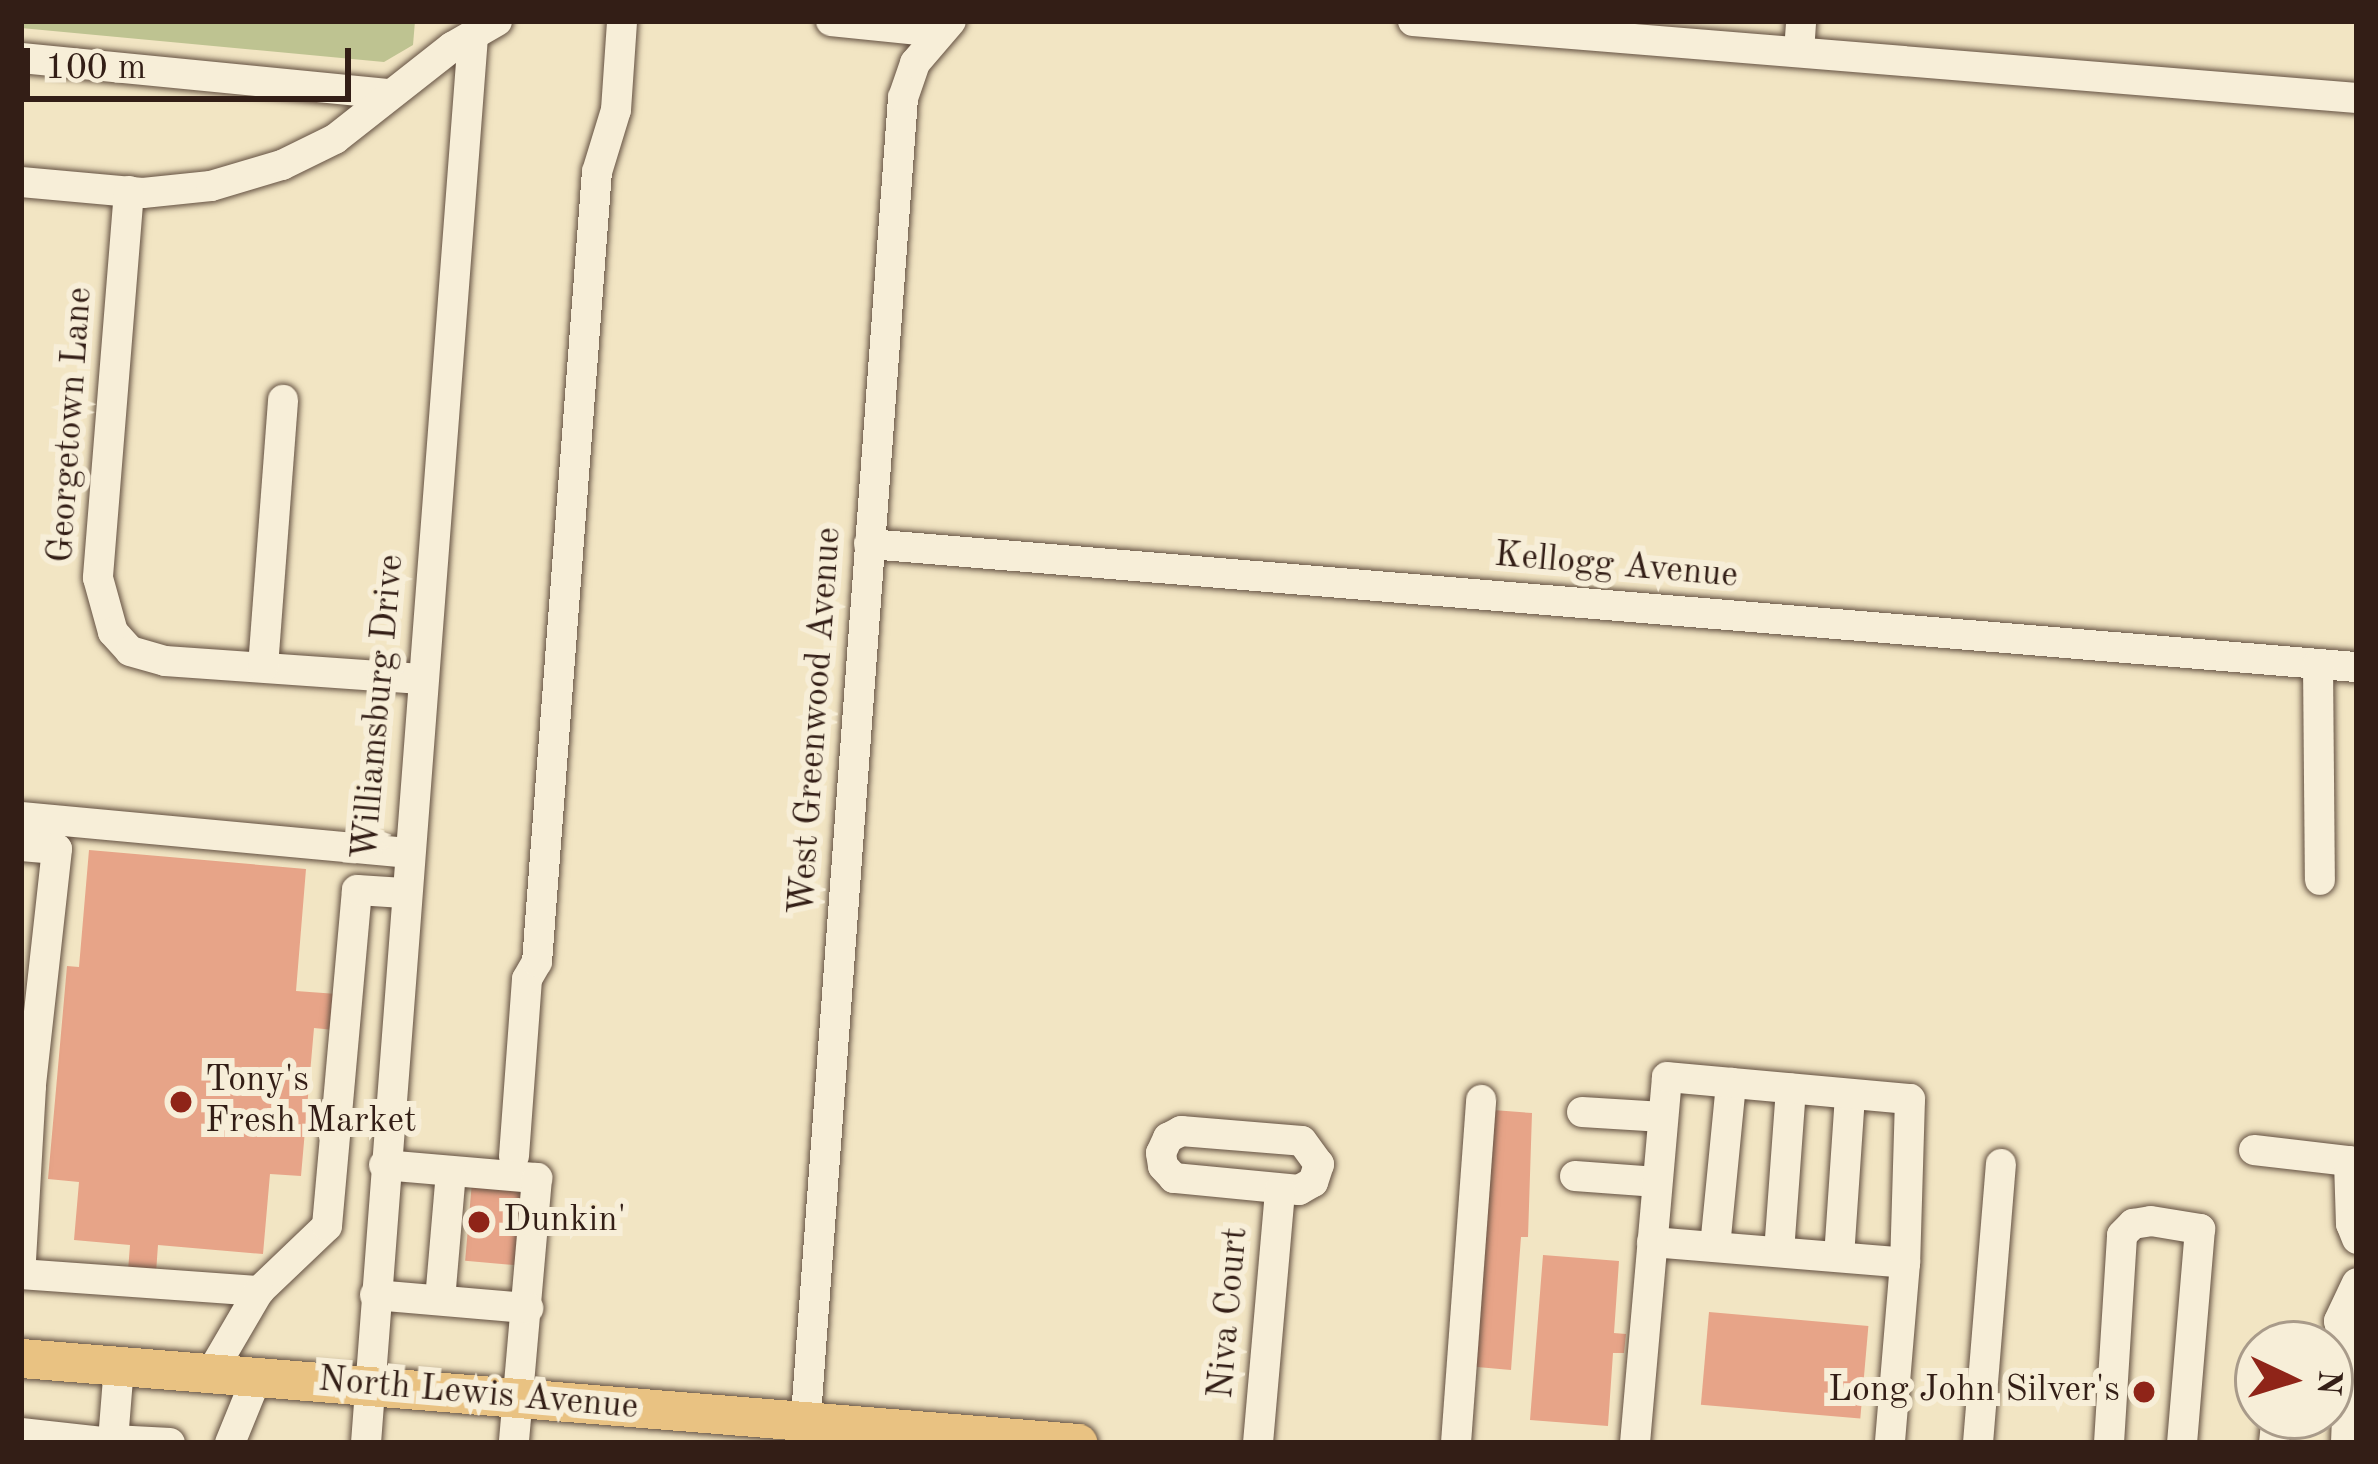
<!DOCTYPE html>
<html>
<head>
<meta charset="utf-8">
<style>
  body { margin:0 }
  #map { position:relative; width:2378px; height:1464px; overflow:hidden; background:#f2e5c3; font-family:"Old Standard TT",serif }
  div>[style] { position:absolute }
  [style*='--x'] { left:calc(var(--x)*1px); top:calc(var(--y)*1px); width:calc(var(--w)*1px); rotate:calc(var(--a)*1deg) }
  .green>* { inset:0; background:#bec391 }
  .building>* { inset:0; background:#e7a488; transform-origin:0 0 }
  .roads { filter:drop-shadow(0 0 3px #635041) drop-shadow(0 0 3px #635041) }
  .minor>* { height:30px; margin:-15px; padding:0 15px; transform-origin:15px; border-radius:15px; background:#f7eed8 }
  .major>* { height:39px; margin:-19.5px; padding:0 19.5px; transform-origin:19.5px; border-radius:19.5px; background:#e9c282 }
  .dots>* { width:33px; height:33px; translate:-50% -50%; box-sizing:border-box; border:6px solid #f7eed8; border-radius:50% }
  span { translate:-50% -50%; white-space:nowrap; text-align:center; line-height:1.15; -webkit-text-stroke:12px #f7eed8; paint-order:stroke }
  .street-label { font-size:36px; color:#331e16 }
  .poi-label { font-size:36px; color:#331e16 }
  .left { translate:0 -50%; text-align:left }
  .right { translate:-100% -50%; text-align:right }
  .frame { position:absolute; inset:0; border:24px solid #331e16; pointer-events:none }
  .north { position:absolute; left:2234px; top:1320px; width:120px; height:120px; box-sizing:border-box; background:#f7eed8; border:3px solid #a99b8a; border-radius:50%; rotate:94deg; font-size:33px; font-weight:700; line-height:48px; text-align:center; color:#331e16 }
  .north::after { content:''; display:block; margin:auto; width:42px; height:54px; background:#8f2418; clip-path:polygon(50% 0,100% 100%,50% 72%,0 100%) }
  .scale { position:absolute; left:24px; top:48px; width:327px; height:54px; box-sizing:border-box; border:6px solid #331e16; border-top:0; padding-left:15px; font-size:36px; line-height:42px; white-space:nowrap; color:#331e16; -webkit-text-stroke:9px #f7eed8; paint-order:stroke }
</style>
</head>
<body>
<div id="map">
  <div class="green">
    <div style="clip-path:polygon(21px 21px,415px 21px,413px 45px,384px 62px,21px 28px)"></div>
  </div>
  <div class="building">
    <div style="clip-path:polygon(89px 850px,306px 869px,296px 991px,337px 994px,334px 1030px,314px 1028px,301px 1176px,270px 1174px,263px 1254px,158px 1245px,156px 1273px,128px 1271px,130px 1245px,74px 1240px,79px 1182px,48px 1179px,67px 966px,79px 967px)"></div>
    <div style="clip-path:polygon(1493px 1110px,1532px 1113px,1528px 1237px,1521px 1237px,1511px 1370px,1466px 1366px)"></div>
    <div style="left:472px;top:1182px;width:58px;height:79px;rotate:5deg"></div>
    <div style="clip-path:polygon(1543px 1255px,1619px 1261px,1614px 1333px,1626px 1334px,1624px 1353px,1613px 1353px,1608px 1426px,1530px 1420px)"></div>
    <div style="left:1709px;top:1312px;width:160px;height:93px;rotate:5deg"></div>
  </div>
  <div class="roads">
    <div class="minor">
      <div style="--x:831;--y:21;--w:108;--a:5.9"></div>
      <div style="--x:1413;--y:21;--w:947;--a:4.66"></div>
      <div style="--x:1799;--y:52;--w:31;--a:-86"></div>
      <div style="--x:21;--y:58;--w:371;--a:5.6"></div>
      <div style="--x:21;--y:182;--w:122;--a:5.2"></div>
      <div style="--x:143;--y:193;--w:68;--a:-5.9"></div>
      <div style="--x:211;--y:186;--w:74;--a:-16.5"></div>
      <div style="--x:282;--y:165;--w:59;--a:-26.1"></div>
      <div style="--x:335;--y:139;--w:149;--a:-38.2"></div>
      <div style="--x:452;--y:47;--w:52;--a:-30"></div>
      <div style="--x:129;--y:191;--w:388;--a:94.6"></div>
      <div style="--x:98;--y:578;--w:56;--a:74.5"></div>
      <div style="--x:113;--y:632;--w:25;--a:48"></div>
      <div style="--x:130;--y:651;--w:36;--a:16"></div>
      <div style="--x:165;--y:661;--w:257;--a:4"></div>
      <div style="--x:869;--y:544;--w:1493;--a:4.73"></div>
      <div style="--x:2318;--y:664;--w:216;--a:89.5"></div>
      <div style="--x:263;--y:667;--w:268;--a:-85.7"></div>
      <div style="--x:21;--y:817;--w:388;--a:5.3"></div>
      <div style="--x:21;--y:846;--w:36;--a:5"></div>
      <div style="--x:57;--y:849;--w:238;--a:96.3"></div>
      <div style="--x:31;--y:1086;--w:10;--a:-174"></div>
      <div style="--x:1582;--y:1112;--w:81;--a:3.5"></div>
      <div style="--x:1181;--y:1131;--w:121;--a:4.7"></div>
      <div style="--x:1302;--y:1141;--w:29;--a:54"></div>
      <div style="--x:1319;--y:1164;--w:19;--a:108"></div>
      <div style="--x:1313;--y:1182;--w:16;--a:150"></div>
      <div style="--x:1299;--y:1190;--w:126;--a:-174.5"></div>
      <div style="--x:1174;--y:1178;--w:16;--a:-133"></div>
      <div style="--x:1163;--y:1166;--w:13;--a:-99"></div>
      <div style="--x:1161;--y:1153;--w:17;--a:-65"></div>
      <div style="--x:1168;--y:1138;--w:15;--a:-28"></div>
      <div style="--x:2254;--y:1150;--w:96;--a:6.6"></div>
      <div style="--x:2349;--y:1161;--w:63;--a:88.2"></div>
      <div style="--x:2351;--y:1224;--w:16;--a:68"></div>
      <div style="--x:514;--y:1156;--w:177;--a:-85.8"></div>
      <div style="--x:527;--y:979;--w:20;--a:-60"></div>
      <div style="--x:537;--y:962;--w:792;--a:-85.66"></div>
      <div style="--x:597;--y:172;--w:65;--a:-73"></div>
      <div style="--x:616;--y:110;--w:89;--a:-86.1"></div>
      <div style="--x:384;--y:1165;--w:154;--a:4.9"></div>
      <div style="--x:537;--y:1178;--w:266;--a:95"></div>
      <div style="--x:1575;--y:1176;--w:82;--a:4.2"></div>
      <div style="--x:1652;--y:1242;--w:254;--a:4.7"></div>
      <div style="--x:1715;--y:1247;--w:165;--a:-84.4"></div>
      <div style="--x:1779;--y:1252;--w:164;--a:-85.8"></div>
      <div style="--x:1839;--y:1257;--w:163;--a:-86.1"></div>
      <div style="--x:21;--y:1260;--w:174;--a:-86.7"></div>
      <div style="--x:21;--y:1274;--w:239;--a:4.1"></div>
      <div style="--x:259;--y:1291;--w:94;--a:-43.7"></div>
      <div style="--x:327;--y:1226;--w:337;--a:-84.9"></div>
      <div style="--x:357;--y:890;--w:47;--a:3.7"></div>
      <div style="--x:375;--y:1295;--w:154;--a:4.9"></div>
      <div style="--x:440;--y:1300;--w:129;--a:-85.1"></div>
      <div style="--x:119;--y:1366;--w:74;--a:94.6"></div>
      <div style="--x:113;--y:1440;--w:57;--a:3"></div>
      <div style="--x:211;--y:1373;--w:95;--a:-59.7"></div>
      <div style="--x:21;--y:1433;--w:93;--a:6.2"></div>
      <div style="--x:230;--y:1443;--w:71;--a:-67.8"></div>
      <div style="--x:366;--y:1443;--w:1412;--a:-85.65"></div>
      <div style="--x:804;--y:1443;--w:1349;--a:-85.79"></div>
      <div style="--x:903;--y:98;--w:37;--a:-71"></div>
      <div style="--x:915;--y:63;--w:55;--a:-49.4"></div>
      <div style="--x:1258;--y:1443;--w:255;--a:-85"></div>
      <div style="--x:1456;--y:1443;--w:344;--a:-85.8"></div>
      <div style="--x:1635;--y:1443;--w:367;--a:-85"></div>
      <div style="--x:1667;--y:1077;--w:244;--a:5.2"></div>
      <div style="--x:1910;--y:1099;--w:164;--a:91.7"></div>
      <div style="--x:1905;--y:1263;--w:181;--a:94.8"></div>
      <div style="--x:1978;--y:1443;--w:280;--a:-85.3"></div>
      <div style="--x:2109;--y:1443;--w:208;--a:-86.4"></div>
      <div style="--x:2122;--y:1235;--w:16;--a:-45"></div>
      <div style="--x:2133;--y:1224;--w:18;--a:-9"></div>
      <div style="--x:2151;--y:1221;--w:50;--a:9.3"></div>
      <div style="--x:2200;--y:1229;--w:215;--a:94.8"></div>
      <div style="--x:2274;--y:1443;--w:27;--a:-84"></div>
      <div style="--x:2346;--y:1443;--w:78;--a:-87.8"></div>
      <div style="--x:2349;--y:1365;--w:45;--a:-102.8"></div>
      <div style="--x:2339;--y:1321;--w:42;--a:-64.7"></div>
    </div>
    <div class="major">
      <div style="--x:21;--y:1358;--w:1060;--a:4.6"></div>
    </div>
  </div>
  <div class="dots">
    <div style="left:181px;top:1102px;background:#8f2418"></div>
    <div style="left:479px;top:1222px;background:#8f2418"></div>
    <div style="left:2144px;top:1392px;background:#8f2418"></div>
  </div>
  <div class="street-label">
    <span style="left:72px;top:425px;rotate:-86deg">Georgetown Lane</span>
    <span style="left:1616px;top:567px;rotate:5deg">Kellogg Avenue</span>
    <span style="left:380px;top:707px;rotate:-85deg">Williamsburg Drive</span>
    <span style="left:817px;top:721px;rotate:-86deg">West Greenwood Avenue</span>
    <span style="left:1230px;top:1313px;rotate:-85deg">Niva Court</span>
    <span style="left:478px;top:1395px;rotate:5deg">North Lewis Avenue</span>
  </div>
  <div class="poi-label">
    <span class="left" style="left:205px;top:1102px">Tony's<br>Fresh Market</span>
    <span class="left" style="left:503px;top:1222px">Dunkin'</span>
    <span class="right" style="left:2120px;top:1392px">Long John Silver's</span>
  </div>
  <div class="frame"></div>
  <div class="north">N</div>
  <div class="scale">100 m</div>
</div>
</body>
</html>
